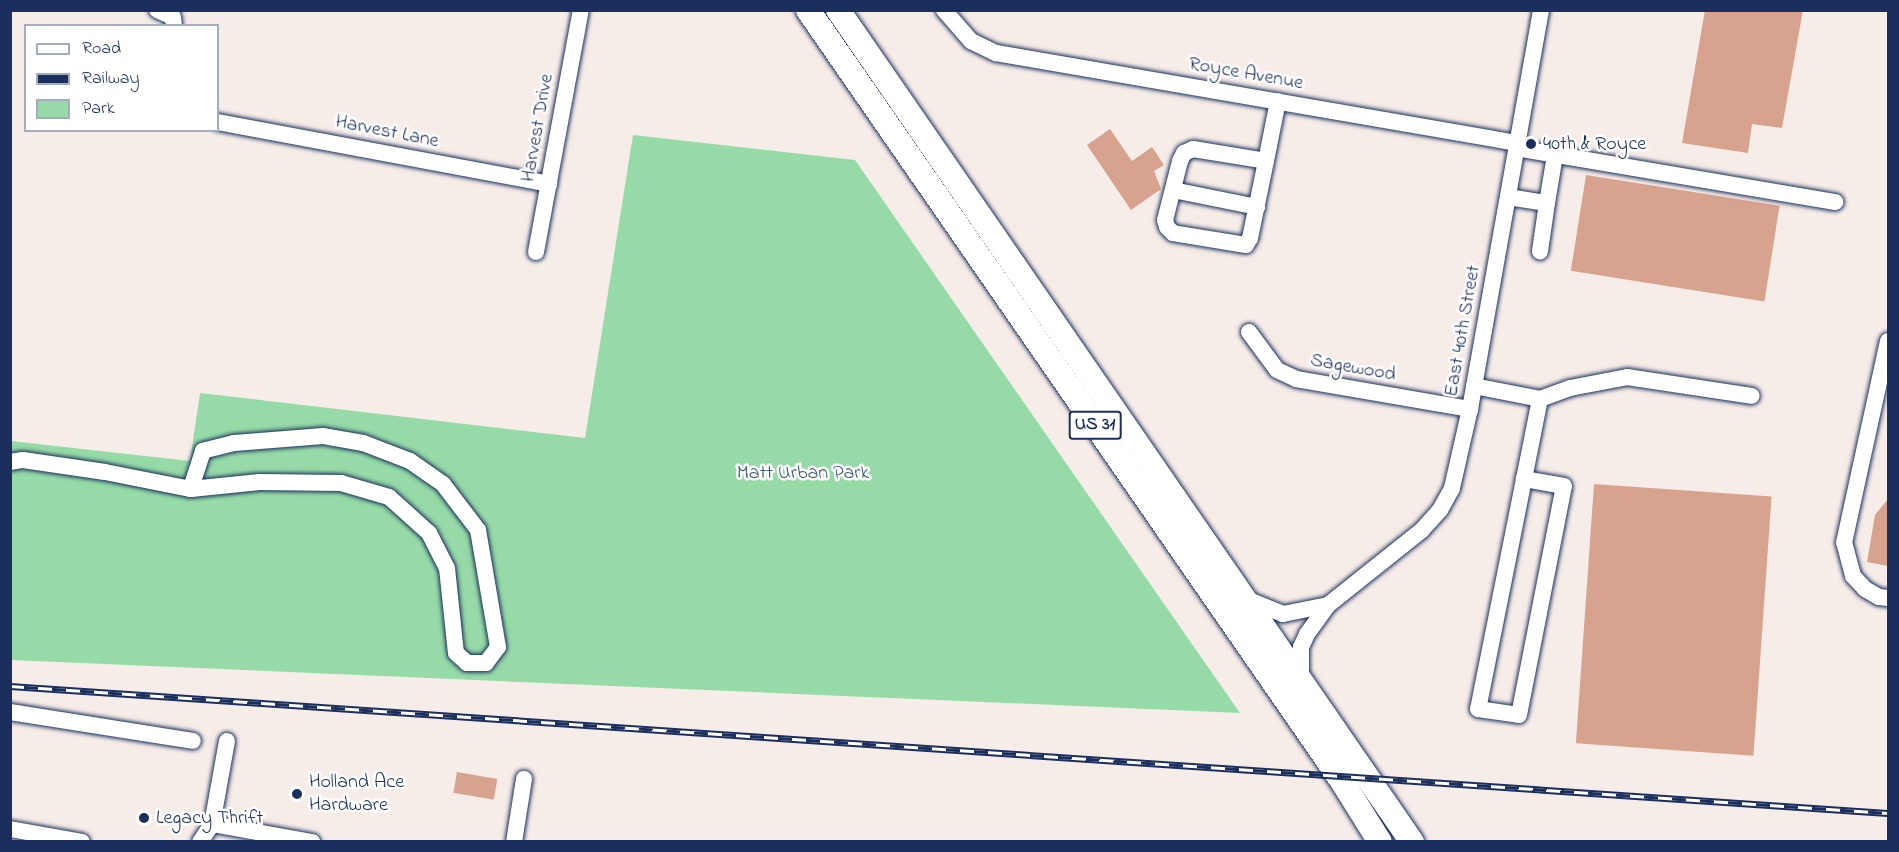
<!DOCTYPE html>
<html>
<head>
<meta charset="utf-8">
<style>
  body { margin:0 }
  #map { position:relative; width:1899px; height:852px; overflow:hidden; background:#f7ede8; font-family:"Indie Flower",sans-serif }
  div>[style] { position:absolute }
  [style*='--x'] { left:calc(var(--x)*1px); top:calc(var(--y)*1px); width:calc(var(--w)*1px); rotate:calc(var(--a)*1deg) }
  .green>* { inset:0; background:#96dba7 }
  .building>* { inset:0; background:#d8a38e; transform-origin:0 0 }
  .roads { filter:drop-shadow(0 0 2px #1b2f5e) drop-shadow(0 0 2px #1b2f5e) }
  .minor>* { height:16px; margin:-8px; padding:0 8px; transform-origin:8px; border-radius:8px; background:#fff }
  .highway>* { height:24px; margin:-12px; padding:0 12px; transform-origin:12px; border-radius:12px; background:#fff }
  .rail>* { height:7px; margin-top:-3.5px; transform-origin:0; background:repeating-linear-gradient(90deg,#fff 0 14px,#1b2f5e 0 28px); box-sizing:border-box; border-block:2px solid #1b2f5e }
  .dots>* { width:16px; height:16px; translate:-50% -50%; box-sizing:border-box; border:3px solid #fff; border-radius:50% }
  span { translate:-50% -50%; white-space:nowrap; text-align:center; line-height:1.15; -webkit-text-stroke:5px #fff; paint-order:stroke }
  .shield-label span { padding:2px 4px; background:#fff; border:2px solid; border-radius:4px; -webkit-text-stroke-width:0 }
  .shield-label { font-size:18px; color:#1b2f5e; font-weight:700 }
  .street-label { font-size:20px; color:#1b2f5e }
  .poi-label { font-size:20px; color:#1b2f5e }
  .left { translate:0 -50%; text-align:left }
  .park-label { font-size:20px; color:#3a5a70 }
  .frame { position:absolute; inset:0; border:12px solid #1b2f5e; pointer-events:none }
  .legend { position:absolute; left:24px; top:24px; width:195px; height:108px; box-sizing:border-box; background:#fff; border:2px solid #a4acbf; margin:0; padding:8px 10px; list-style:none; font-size:18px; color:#1b2f5e }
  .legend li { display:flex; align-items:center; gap:12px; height:30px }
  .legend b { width:30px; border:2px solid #a4acbf }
</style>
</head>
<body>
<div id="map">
  <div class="green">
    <div style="clip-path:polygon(633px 135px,855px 160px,1240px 713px,11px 660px,11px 441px,190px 461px,200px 393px,585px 438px)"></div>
  </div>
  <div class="building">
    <div style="clip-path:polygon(1705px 10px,1803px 10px,1782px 128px,1752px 124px,1748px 153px,1682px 143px)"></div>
    <div style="clip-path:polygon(1110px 129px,1132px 161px,1152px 147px,1164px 165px,1154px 171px,1161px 189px,1131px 210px,1087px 145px)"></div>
    <div style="left:1586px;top:175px;width:196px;height:97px;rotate:9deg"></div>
    <div style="left:1594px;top:484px;width:178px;height:260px;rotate:4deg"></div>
    <div style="clip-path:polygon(1888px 499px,1888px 566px,1867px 562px,1875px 515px)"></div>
    <div style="left:457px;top:772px;width:41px;height:21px;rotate:10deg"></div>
  </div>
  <div class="roads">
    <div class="minor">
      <div style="--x:157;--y:10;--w:17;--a:24"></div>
      <div style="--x:173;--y:17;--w:9;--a:84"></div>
      <div style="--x:944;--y:10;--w:41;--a:48.9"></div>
      <div style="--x:971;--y:41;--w:28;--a:26"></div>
      <div style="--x:996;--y:53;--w:529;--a:9.8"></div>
      <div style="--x:218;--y:122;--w:337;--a:10.6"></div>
      <div style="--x:1516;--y:148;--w:324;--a:9.6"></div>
      <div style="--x:1193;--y:149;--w:74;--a:9.3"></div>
      <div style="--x:1266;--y:161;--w:79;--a:101.7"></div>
      <div style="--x:1250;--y:238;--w:8;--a:120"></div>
      <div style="--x:1246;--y:245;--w:74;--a:-170.7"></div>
      <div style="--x:1173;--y:233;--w:8;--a:-135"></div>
      <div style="--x:1167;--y:227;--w:7;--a:-106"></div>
      <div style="--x:1165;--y:220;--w:61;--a:-75.7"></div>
      <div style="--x:1180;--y:161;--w:9;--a:-63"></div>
      <div style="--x:1184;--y:153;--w:10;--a:-24"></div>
      <div style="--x:1266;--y:161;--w:61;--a:-78.7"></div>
      <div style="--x:1173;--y:190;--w:86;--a:11.4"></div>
      <div style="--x:1508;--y:197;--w:39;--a:9"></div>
      <div style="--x:1547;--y:203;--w:49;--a:98.3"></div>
      <div style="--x:1547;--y:203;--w:49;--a:-80.5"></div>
      <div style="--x:536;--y:252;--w:246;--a:-79.5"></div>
      <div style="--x:1249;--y:332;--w:47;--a:53.6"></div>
      <div style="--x:1277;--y:370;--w:21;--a:25"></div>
      <div style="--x:1296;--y:379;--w:177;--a:9.8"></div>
      <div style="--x:1888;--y:341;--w:206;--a:102.3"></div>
      <div style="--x:1844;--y:542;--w:35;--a:75"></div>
      <div style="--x:1853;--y:576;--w:18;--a:47"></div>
      <div style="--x:1865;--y:589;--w:16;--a:30"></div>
      <div style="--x:1879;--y:597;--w:9;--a:6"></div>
      <div style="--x:1474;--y:386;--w:67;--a:11.1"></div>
      <div style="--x:1540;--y:399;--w:316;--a:101.3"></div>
      <div style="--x:1478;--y:709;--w:41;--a:8.3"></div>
      <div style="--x:1519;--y:715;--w:233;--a:-78.9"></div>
      <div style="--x:1564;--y:486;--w:41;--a:-170.1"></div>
      <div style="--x:1540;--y:399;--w:32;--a:-20"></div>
      <div style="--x:1570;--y:388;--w:58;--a:-10.9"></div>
      <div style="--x:1627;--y:377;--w:126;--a:8.6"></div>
      <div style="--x:10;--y:462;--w:13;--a:-9"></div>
      <div style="--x:23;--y:460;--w:83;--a:8.3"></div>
      <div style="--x:105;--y:472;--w:88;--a:11.2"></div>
      <div style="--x:191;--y:489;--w:69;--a:-5.8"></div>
      <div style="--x:260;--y:482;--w:81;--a:0.7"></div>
      <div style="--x:341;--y:483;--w:50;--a:16.3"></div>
      <div style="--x:389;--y:497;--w:54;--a:42"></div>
      <div style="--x:429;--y:533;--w:39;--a:63"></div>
      <div style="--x:447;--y:568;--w:85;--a:84"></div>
      <div style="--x:456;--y:653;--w:15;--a:42"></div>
      <div style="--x:467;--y:663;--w:19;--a:0"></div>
      <div style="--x:486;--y:663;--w:20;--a:-53"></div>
      <div style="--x:498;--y:647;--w:119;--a:-99.7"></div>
      <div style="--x:478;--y:530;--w:58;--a:-127.3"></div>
      <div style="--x:443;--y:484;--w:40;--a:-145.1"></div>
      <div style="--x:410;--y:461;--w:50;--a:-159"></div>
      <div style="--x:363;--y:443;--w:41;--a:-170.1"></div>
      <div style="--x:323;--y:436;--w:89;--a:175.5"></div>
      <div style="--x:234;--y:443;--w:32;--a:166"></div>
      <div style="--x:203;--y:451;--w:40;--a:108"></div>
      <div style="--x:1246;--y:599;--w:40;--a:22"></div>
      <div style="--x:1283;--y:614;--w:46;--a:-11.3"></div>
      <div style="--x:1301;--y:679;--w:32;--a:-90"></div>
      <div style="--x:1301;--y:647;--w:14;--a:-65"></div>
      <div style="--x:1307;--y:634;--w:36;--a:-54"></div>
      <div style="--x:1328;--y:605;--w:120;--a:-38.6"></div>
      <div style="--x:1422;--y:530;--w:27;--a:-48"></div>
      <div style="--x:1440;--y:510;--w:25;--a:-61"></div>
      <div style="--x:1452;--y:488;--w:81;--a:-77.2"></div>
      <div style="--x:1470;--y:409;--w:405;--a:-79.9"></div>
      <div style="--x:10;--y:712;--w:185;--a:9"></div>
      <div style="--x:227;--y:741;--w:84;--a:100.2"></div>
      <div style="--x:212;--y:824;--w:102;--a:10.2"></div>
      <div style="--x:10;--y:829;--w:73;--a:10.2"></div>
      <div style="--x:200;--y:842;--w:22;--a:-56"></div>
      <div style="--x:514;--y:842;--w:64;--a:-81"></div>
    </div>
    <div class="highway">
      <div style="--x:808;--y:10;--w:934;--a:55.29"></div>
      <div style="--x:1340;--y:778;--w:75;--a:58"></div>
      <div style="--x:838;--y:10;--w:1011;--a:55.4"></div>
    </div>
  </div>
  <div class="rail">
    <div style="--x:10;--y:686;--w:1882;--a:3.87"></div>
  </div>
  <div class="dots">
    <div style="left:1531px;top:144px;background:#1b2f5e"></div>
    <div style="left:297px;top:794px;background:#1b2f5e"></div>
    <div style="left:144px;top:818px;background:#1b2f5e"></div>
  </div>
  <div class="shield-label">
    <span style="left:1095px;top:425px">US 31</span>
  </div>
  <div class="street-label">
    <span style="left:1246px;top:74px;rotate:10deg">Royce Avenue</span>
    <span style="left:538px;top:128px;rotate:-80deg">Harvest Drive</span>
    <span style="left:387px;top:132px;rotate:11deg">Harvest Lane</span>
    <span style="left:1463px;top:331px;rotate:-80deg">East 40th Street</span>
    <span style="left:1353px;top:368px;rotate:10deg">Sagewood</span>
  </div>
  <div class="poi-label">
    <span class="left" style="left:1543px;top:144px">40th &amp; Royce</span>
    <span class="left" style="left:309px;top:794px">Holland Ace<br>Hardware</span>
    <span class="left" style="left:156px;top:818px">Legacy Thrift</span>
  </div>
  <div class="park-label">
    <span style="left:803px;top:473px">Matt Urban Park</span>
  </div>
  <div class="frame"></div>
  <ul class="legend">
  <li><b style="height:8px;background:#fff"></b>Road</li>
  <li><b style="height:8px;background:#1b2f5e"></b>Railway</li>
  <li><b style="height:16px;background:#96dba7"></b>Park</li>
  </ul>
</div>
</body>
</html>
